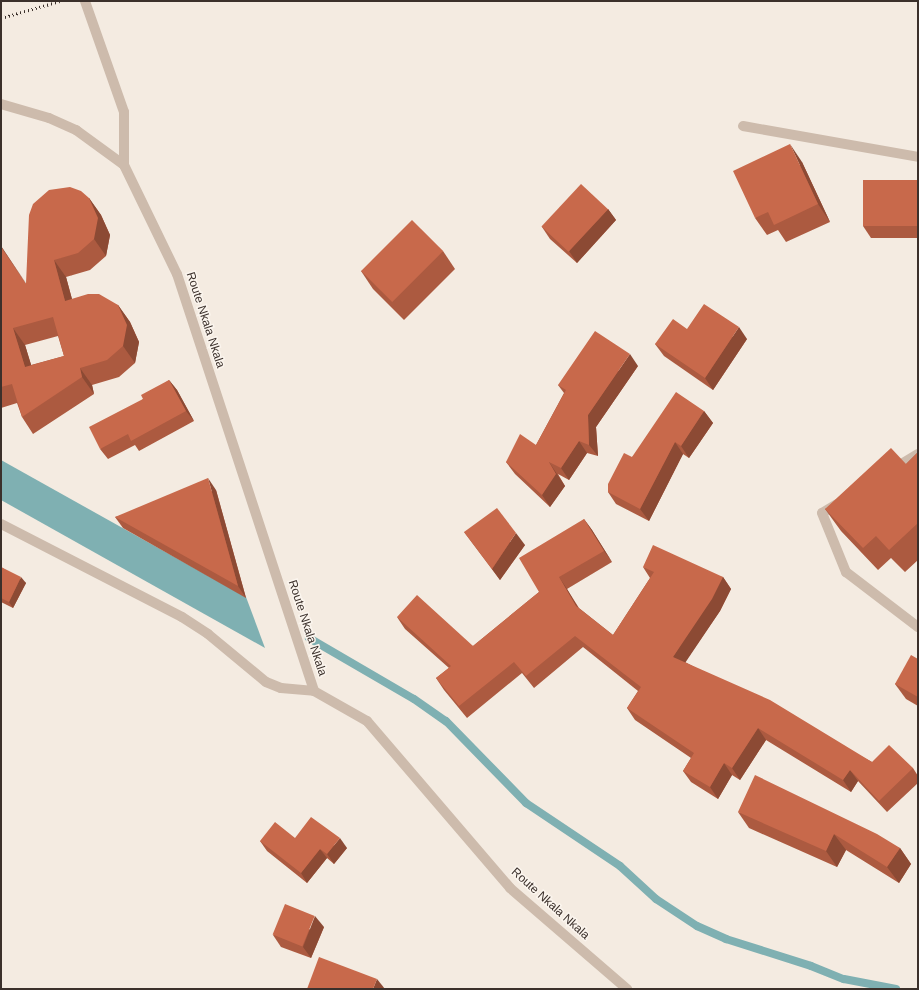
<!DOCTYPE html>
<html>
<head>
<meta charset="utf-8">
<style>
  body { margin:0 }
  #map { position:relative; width:919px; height:990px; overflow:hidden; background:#f4ebe1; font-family:Arial,sans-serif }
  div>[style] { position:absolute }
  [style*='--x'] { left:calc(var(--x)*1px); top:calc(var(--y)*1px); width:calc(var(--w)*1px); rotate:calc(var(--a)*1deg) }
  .water>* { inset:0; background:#7fb0b2 }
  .stream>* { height:8px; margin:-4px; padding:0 4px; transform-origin:4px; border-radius:4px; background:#7fb0b2 }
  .minor>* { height:10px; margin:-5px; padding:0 5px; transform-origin:5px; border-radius:5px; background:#cdbbac }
  .rail>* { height:3px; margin-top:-1.5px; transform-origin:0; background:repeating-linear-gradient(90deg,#3b302b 0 1px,transparent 0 4px) }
  .wall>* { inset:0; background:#ac5a40 }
  .shaded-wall>* { inset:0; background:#8c4a34 }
  .building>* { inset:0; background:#c8694b; transform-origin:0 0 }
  span { translate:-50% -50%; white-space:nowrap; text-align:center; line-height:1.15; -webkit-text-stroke:3px #fbf5ee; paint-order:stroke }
  .street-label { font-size:12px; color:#3b302b }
  .frame { position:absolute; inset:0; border:2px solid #3b302b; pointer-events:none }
</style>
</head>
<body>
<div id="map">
  <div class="water">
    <div style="clip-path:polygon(1px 460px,246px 597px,265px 648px,1px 500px)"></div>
  </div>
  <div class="stream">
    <div style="--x:309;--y:638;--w:121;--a:30.2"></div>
    <div style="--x:414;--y:699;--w:39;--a:35"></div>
    <div style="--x:446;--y:721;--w:115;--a:45.7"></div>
    <div style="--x:526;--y:803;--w:113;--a:33.8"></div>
    <div style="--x:620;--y:866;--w:49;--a:42.5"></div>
    <div style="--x:656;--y:899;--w:49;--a:33.4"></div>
    <div style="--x:697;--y:926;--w:32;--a:24"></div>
    <div style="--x:726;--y:939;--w:89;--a:17.6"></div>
    <div style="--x:811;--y:966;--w:35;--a:22"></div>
    <div style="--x:844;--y:979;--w:53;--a:10.9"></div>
  </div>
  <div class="minor">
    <div style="--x:1;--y:104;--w:50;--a:16.3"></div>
    <div style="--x:49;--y:118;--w:30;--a:24"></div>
    <div style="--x:76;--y:130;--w:59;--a:36.1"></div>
    <div style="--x:124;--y:165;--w:53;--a:-90"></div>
    <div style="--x:124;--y:112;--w:118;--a:-109.4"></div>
    <div style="--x:743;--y:126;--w:178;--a:10"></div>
    <div style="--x:124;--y:165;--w:121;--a:64.1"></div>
    <div style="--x:177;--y:274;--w:439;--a:71.8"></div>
    <div style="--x:314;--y:691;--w:61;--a:29.5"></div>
    <div style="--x:367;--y:721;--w:220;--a:49.4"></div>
    <div style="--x:510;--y:888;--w:155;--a:40.8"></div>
    <div style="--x:893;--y:469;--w:29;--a:-31"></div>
    <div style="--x:837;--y:504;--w:17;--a:149"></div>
    <div style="--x:822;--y:513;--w:64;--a:67.9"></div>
    <div style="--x:846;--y:572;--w:91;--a:37.4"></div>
    <div style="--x:1;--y:524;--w:203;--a:27.2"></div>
    <div style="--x:182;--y:617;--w:31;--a:33"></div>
    <div style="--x:208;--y:634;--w:75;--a:39.6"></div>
    <div style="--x:266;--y:682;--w:16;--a:22"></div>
    <div style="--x:281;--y:688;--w:33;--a:5"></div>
  </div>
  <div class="rail">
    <div style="--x:1;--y:18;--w:61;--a:-16.1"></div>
  </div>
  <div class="wall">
    <div style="clip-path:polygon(802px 162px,830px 222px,786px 242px,778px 230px,767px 235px,755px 218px)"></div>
    <div style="clip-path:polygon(918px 180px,918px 238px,871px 238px,863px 226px)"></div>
    <div style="clip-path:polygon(evenodd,89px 198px,101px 215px,110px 235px,106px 256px,90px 270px,66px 277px,72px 299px,118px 305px,130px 322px,139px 342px,135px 363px,119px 377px,92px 385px,94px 394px,33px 434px,22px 417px,17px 403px,1px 408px,1px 246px,26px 284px,89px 198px,58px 336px,64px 356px,31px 365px,25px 345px,58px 336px)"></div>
    <div style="clip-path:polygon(608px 209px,616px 220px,577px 263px,550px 239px,542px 227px)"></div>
    <div style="clip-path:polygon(443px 251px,455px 269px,404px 320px,373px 289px,361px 271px)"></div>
    <div style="clip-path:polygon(687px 329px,747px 339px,713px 390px,664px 356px,655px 344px)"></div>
    <div style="clip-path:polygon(638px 366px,596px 427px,598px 456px,587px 453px,569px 480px,558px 474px,565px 486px,550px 507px,515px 474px,506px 462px,536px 445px,564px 393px,558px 385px)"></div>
    <div style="clip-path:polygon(169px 380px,177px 390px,194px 421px,139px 451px,135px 445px,108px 459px,100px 449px,143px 399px)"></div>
    <div style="clip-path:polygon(704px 411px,713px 423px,689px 458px,683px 454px,649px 521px,616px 504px,608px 492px,632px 457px)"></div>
    <div style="clip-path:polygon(918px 452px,918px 560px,905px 572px,891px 558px,878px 570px,841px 531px,825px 509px,906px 464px)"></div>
    <div style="clip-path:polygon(216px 490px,246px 598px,123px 528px,115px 517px)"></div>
    <div style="clip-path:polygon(584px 519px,592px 530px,612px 562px,567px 589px,579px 608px,613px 635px,650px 578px,643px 567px,723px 577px,731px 589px,720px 611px,685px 662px,872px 762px,913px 768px,918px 776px,918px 783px,887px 812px,858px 781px,851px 792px,766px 740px,740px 780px,732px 775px,718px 799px,691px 782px,683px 771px,691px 758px,635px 720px,627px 708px,638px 691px,583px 647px,534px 688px,522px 673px,467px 718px,444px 690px,436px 678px,449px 668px,405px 629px,397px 617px,473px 646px,539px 592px)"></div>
    <div style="clip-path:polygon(464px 532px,525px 545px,500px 580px)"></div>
    <div style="clip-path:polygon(1px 567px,26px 583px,13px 608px,1px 602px)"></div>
    <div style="clip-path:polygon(918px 659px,918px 706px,906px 699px,895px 684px)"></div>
    <div style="clip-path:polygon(738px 812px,900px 848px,911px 864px,899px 883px,846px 850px,837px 867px,749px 828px)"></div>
    <div style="clip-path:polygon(295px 838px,347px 848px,334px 864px,327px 858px,307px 883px,267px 851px,260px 841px)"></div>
    <div style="clip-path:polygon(324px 927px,311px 958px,281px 947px,273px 935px)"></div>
  </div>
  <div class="shaded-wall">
    <div style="clip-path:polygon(790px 144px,802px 162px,830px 222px,818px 204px)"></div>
    <div style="clip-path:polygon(89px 198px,101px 215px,110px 235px,106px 256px,94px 239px)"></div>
    <div style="clip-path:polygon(608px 209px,616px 220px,577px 263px,569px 251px)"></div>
    <div style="clip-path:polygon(1px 246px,38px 301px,1px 247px)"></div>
    <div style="clip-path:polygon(54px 260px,66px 277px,77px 318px,65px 301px)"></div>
    <div style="clip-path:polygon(118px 305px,130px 322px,139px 342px,135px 363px,123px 346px)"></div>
    <div style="clip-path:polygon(739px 327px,747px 339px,713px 390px,705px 378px)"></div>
    <div style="clip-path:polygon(13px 328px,25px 345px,37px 384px,25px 367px)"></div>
    <div style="clip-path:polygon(630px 354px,638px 366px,596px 427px,598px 456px,589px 445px,588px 415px)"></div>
    <div style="clip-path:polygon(80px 368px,92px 385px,94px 394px,82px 377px)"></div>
    <div style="clip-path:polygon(169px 380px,177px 390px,194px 421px,186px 411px)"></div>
    <div style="clip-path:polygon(704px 411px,713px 423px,689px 458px,681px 446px)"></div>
    <div style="clip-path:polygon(579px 441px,587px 453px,569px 480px,561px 468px)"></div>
    <div style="clip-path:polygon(675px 442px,683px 454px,649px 521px,640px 509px)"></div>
    <div style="clip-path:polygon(549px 462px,565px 486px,550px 507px,542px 495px)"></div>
    <div style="clip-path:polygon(208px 478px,216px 490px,246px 598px,238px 586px)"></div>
    <div style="clip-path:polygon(584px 519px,592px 530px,612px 562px,604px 551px)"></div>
    <div style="clip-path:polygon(516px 533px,525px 545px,500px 580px,492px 569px)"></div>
    <div style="clip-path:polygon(21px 577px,26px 583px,13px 608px,9px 602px)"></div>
    <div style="clip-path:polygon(559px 577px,567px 589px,584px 618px,576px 606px)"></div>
    <div style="clip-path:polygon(723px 577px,731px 589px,720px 611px,681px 669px,673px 657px)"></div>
    <div style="clip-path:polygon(758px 728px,766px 740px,740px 780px,732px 768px)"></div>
    <div style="clip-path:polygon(724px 763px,732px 775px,718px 799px,710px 787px)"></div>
    <div style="clip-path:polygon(850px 770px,858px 781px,851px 792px,843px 780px)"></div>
    <div style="clip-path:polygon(834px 834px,846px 850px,837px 867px,826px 851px)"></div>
    <div style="clip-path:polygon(340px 838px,347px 848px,334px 864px,327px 854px)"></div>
    <div style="clip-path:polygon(900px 848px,911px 864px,899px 883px,887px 867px)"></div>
    <div style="clip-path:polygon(320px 849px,327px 858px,307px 883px,301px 873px)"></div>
    <div style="clip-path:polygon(315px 916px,324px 927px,311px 958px,303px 947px)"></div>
    <div style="clip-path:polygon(377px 979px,385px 989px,373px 989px)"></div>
  </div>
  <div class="building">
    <div style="clip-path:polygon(790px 144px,818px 204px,774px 225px,768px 212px,755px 218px,733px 171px)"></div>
    <div style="left:863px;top:180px;width:55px;height:46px"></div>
    <div style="left:581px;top:184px;width:37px;height:58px;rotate:43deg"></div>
    <div style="clip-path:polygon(evenodd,70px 187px,81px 191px,89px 198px,98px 218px,94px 239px,78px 253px,54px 260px,65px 301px,88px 294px,99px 294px,118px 305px,127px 325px,123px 346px,107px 360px,80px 368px,82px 377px,22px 417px,12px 384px,1px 387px,1px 247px,26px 284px,29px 215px,33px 204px,49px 190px,70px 187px,53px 317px,64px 356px,25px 367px,13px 328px,53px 317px)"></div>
    <div style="left:412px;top:220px;width:44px;height:72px;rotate:45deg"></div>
    <div style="clip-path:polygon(704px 304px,739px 327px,705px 378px,655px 344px,673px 319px,687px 329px)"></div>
    <div style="clip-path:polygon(595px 331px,630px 354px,588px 415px,589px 445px,579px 441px,561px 468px,549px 462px,556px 474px,542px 495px,506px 462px,520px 434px,536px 445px,566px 390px,558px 385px)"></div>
    <div style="clip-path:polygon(169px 380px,186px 411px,131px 441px,128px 434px,100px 449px,89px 427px,143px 399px,141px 395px)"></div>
    <div style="clip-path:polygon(676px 392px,704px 411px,681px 446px,675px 442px,640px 509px,608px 492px,608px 484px,624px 453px,632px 457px)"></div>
    <div style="clip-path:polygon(891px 448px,906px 464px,918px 452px,918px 523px,889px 550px,876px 536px,863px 548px,825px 509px)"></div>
    <div style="clip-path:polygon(208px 478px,238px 586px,115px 517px)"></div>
    <div style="clip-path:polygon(497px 508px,516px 533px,492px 569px,464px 532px)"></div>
    <div style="clip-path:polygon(584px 519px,604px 551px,559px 577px,576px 606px,613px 635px,654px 572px,643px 567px,653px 545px,723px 577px,712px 599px,673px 657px,770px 700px,872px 762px,889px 745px,913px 768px,879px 801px,850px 770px,843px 780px,758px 728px,732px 768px,724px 763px,710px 787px,683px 771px,694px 753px,627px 708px,641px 687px,575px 636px,526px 676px,514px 662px,459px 706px,436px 678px,451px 666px,397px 617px,417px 595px,473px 646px,539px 592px,519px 558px)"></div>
    <div style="clip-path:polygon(1px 567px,21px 577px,9px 602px,1px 598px)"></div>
    <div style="clip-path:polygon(911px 655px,918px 659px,918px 697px,895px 684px)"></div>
    <div style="clip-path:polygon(755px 775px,877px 834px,900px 848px,887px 867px,834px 834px,826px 851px,738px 812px)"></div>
    <div style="clip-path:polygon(311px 817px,340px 838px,327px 854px,320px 849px,301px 873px,260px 841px,275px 822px,295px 838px)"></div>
    <div style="left:285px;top:904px;width:32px;height:33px;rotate:22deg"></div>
    <div style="clip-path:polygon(319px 957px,377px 979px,373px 989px,307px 989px)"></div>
  </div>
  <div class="street-label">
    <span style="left:205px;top:320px;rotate:72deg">Route Nkala Nkala</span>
    <span style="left:307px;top:628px;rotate:72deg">Route Nkala Nkala</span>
    <span style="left:550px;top:904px;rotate:42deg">Route Nkala Nkala</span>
  </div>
  <div class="frame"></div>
</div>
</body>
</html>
